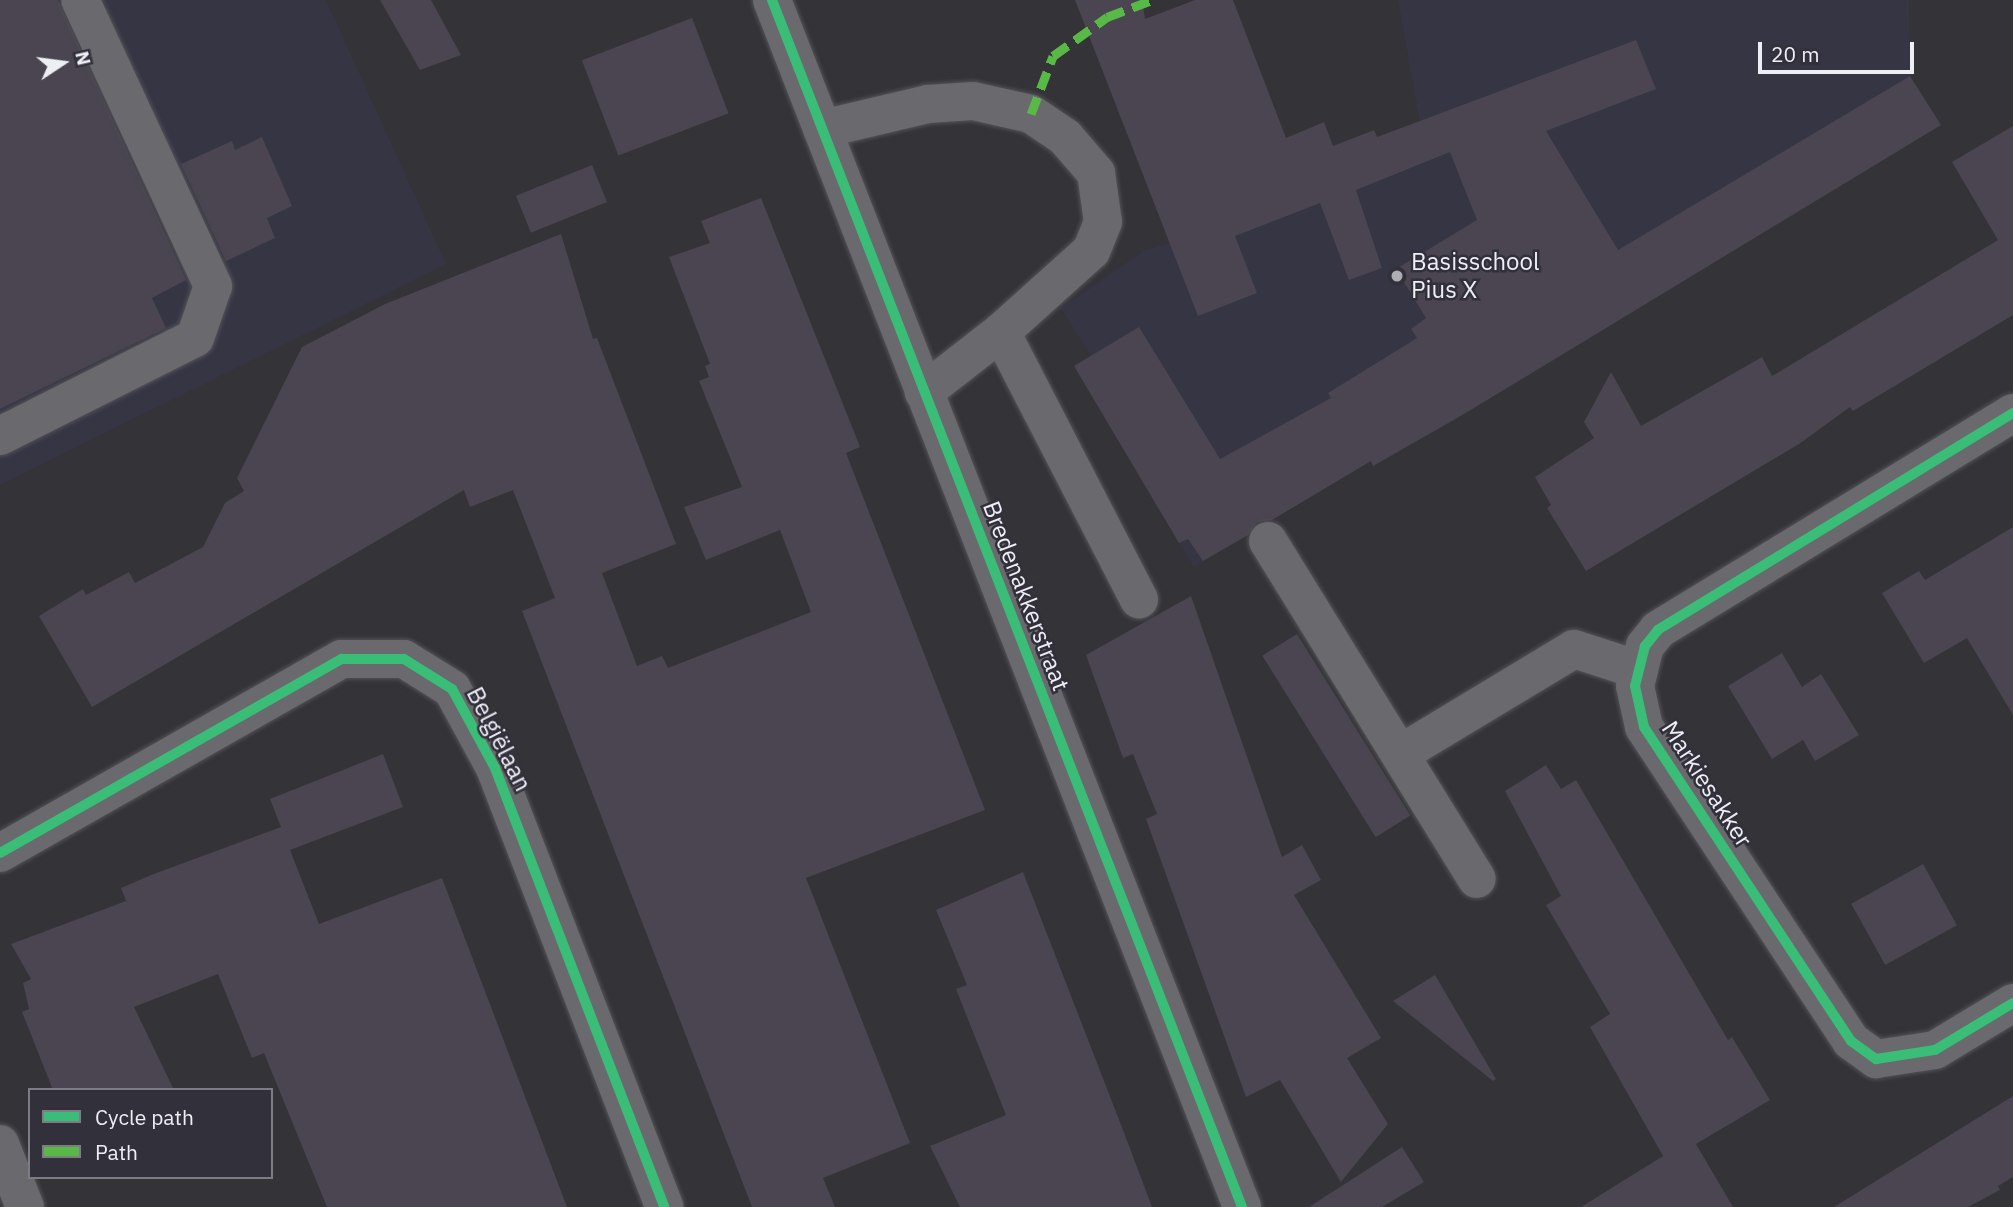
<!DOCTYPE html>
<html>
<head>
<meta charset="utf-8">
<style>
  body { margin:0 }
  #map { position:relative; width:2013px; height:1207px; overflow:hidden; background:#333338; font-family:"IBM Plex Sans",sans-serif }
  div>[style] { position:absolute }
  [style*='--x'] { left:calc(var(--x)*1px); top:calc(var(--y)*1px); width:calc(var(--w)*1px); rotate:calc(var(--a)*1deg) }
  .built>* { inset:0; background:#363544 }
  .building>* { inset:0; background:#4a4550; transform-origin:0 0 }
  .roads { filter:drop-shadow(0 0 2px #525257) drop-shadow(0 0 2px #525257) }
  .minor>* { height:38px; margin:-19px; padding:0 19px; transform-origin:19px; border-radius:19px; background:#69696e }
  .quiet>* { height:9px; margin-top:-4.5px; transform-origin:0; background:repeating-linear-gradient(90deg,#58b947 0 18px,transparent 0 27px) }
  .cycleway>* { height:10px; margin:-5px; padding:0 5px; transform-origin:5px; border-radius:5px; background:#3abd76 }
  .dots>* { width:19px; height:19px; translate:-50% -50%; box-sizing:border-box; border:4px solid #31303b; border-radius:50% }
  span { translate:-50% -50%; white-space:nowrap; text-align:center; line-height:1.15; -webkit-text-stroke:5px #31303b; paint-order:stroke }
  .poi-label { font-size:24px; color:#eeeef5 }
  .left { translate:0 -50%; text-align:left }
  .street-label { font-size:24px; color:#eeeef5 }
  .legend { position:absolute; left:28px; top:1088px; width:245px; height:91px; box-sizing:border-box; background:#31303b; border:2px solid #7d7c85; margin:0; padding:9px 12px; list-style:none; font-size:21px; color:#eeeef5 }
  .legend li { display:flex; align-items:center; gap:14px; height:35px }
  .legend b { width:35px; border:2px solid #7d7c85 }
  .north { position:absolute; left:28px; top:28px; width:70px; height:70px; -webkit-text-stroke:5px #31303b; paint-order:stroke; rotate:77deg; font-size:19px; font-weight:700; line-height:28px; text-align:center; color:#eeeef5 }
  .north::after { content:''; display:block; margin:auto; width:24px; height:32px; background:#eeeef5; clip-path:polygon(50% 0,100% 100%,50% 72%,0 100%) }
  .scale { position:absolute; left:1758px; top:42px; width:156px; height:32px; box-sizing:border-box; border:4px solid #eeeef5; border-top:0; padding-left:9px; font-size:21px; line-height:24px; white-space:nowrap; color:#eeeef5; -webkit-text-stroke:5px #31303b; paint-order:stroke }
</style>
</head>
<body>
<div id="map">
  <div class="built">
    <div style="clip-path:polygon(0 0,326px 0,446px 264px,0 485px)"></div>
    <div style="clip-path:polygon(1398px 0,1909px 0,1910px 76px,1941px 125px,1464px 414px,1373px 466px,1370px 461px,1194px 567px,1074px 366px,1091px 356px,1061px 308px,1145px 250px,1322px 203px,1427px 161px)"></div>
  </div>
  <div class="building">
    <div style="clip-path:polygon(0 0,58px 0,186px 280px,152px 298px,166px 328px,0 409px)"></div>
    <div style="clip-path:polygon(380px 0,431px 0,461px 55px,420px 70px)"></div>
    <div style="clip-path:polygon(1075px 0,1142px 0,1145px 19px,1195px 0,1233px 0,1286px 138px,1324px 122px,1333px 146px,1374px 130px,1377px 137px,1636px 40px,1656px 89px,1546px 131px,1618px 250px,1910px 76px,1941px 125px,1464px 414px,1373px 466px,1371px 461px,1272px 520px,1257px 522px,1248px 535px,1203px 561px,1188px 539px,1179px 543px,1074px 366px,1139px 327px,1220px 459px,1331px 398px,1328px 393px,1417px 338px,1411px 329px,1426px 318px,1396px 269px,1477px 220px,1450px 152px,1356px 190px,1382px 268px,1349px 280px,1320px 203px,1235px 236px,1257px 293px,1198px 316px)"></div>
    <div style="left:692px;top:18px;width:102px;height:118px;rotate:69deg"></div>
    <div style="clip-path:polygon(2013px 126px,2013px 315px,1853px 411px,1850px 407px,1799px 444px,1586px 571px,1547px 508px,1551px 505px,1535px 477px,1594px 438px,1584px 422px,1611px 372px,1641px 426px,1762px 357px,1772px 376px,1998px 240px,1952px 162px)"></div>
    <div style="clip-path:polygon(262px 137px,292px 206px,267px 218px,275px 238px,226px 261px,181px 164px,232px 141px,235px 150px)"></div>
    <div style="left:592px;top:165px;width:40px;height:82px;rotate:68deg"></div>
    <div style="clip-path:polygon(761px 198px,860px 447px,846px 453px,985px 810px,806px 878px,910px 1143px,823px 1178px,835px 1207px,752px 1207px,522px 611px,555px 598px,513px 490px,470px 507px,464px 490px,92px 707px,39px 616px,83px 589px,86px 595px,129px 572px,135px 583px,203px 547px,225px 503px,244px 491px,237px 478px,302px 347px,385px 304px,561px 234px,593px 339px,597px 338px,676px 544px,602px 573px,637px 666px,662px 656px,668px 668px,811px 612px,780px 530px,706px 560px,684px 507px,742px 487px,699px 381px,709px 377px,705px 366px,710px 364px,669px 257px,710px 243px,701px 221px)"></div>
    <div style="clip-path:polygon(2013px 527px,2013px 715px,1967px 638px,1924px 663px,1882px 593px,1919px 571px,1925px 580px)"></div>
    <div style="clip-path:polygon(1191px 596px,1282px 857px,1302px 845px,1321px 880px,1294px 895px,1381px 1038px,1347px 1058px,1388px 1124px,1341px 1182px,1280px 1080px,1246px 1097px,1146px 819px,1157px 814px,1133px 754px,1123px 758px,1086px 655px)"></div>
    <div style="left:1297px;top:634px;width:214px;height:41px;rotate:58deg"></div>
    <div style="clip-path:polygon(1782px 653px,1802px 687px,1821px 674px,1859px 735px,1815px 761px,1803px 740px,1772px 759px,1728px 686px)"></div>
    <div style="clip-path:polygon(383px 754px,403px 807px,290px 850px,319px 924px,442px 878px,567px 1207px,327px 1207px,264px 1053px,252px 1058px,218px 974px,134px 1007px,174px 1090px,53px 1090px,22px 1012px,29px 1009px,23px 983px,31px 979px,11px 944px,126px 901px,121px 888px,151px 875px,281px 827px,270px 799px)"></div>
    <div style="clip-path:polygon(1546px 765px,1561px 789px,1576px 780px,1728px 1040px,1732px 1037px,1770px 1100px,1696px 1144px,1733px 1207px,1581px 1207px,1663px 1156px,1590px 1027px,1610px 1014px,1546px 905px,1561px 896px,1505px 791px)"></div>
    <div style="left:1923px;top:864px;width:70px;height:82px;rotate:61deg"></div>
    <div style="clip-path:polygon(1023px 872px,1123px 1130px,1152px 1207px,960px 1207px,930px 1146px,1006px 1115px,956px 989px,967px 985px,936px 910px)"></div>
    <div style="clip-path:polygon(1435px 975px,1496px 1079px,1493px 1081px,1393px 1001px)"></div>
    <div style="clip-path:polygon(2013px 1096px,2013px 1177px,1998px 1186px,2000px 1190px,1968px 1207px,1834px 1207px)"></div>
    <div style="clip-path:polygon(1402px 1147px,1424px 1182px,1382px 1207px,1309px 1207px)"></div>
  </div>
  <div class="roads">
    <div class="minor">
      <div style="--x:772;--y:0;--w:1295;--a:68.72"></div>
      <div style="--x:822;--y:129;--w:109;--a:-13.3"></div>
      <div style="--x:928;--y:104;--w:45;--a:-3.8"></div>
      <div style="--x:973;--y:101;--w:59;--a:12.6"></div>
      <div style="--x:1031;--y:114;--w:41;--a:34.1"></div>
      <div style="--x:1065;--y:137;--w:48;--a:49.3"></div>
      <div style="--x:1096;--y:173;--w:49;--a:81.9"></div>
      <div style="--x:1103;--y:222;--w:31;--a:112"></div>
      <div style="--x:1091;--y:251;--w:121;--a:138"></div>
      <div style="--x:1001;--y:332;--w:98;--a:142.1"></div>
      <div style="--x:1001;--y:332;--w:301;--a:62.7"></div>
      <div style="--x:2013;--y:413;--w:416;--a:148.6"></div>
      <div style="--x:1658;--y:630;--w:21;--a:129"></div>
      <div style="--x:1645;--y:646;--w:41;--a:104"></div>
      <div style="--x:1635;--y:686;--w:42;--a:77.6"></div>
      <div style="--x:1644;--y:727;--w:376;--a:56.6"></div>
      <div style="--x:1851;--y:1041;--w:31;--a:36"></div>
      <div style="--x:1876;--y:1059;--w:60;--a:-8.7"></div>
      <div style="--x:1935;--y:1050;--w:91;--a:-31.1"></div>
      <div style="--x:0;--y:436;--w:218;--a:-26.7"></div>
      <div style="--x:195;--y:338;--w:55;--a:-70.9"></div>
      <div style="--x:213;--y:286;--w:315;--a:-114.9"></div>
      <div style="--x:1268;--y:541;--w:397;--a:58.3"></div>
      <div style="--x:1400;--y:754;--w:203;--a:-31.1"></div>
      <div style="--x:1574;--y:649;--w:65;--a:17.9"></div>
      <div style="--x:0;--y:853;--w:393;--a:-29.6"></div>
      <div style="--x:342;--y:659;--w:62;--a:0"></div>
      <div style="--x:404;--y:659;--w:57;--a:32"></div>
      <div style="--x:452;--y:689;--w:90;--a:61.4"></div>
      <div style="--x:495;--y:768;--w:470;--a:68.9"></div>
      <div style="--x:0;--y:1144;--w:68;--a:68.4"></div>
    </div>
  </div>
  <div class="quiet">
    <div style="--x:1031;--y:114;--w:62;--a:-69.2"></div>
    <div style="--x:1053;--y:56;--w:67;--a:-35.8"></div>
    <div style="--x:1107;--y:17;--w:48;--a:-20.7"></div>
  </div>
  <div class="cycleway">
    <div style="--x:772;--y:0;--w:1295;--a:68.72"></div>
    <div style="--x:2013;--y:413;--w:416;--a:148.6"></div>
    <div style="--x:1658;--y:630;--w:21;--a:129"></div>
    <div style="--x:1645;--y:646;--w:41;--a:104"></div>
    <div style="--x:1635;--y:686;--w:42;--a:77.6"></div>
    <div style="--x:1644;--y:727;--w:376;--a:56.6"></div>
    <div style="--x:1851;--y:1041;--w:31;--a:36"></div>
    <div style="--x:1876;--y:1059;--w:60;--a:-8.7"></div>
    <div style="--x:1935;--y:1050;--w:91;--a:-31.1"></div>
    <div style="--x:0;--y:853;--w:393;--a:-29.6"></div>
    <div style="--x:342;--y:659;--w:62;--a:0"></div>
    <div style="--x:404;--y:659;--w:57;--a:32"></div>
    <div style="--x:452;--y:689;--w:90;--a:61.4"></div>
    <div style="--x:495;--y:768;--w:470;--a:68.9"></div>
  </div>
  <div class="dots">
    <div style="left:1397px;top:276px;background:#adadb3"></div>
  </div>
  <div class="poi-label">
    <span class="left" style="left:1411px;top:276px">Basisschool<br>Pius X</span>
  </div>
  <div class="street-label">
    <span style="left:1026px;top:596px;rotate:69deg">Bredenakkerstraat</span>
    <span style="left:499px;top:739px;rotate:63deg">Belgiëlaan</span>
    <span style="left:1707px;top:784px;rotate:57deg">Markiesakker</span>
  </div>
  <ul class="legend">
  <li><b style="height:9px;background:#3abd76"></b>Cycle path</li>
  <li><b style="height:9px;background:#58b947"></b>Path</li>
  </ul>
  <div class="north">N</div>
  <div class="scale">20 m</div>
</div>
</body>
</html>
